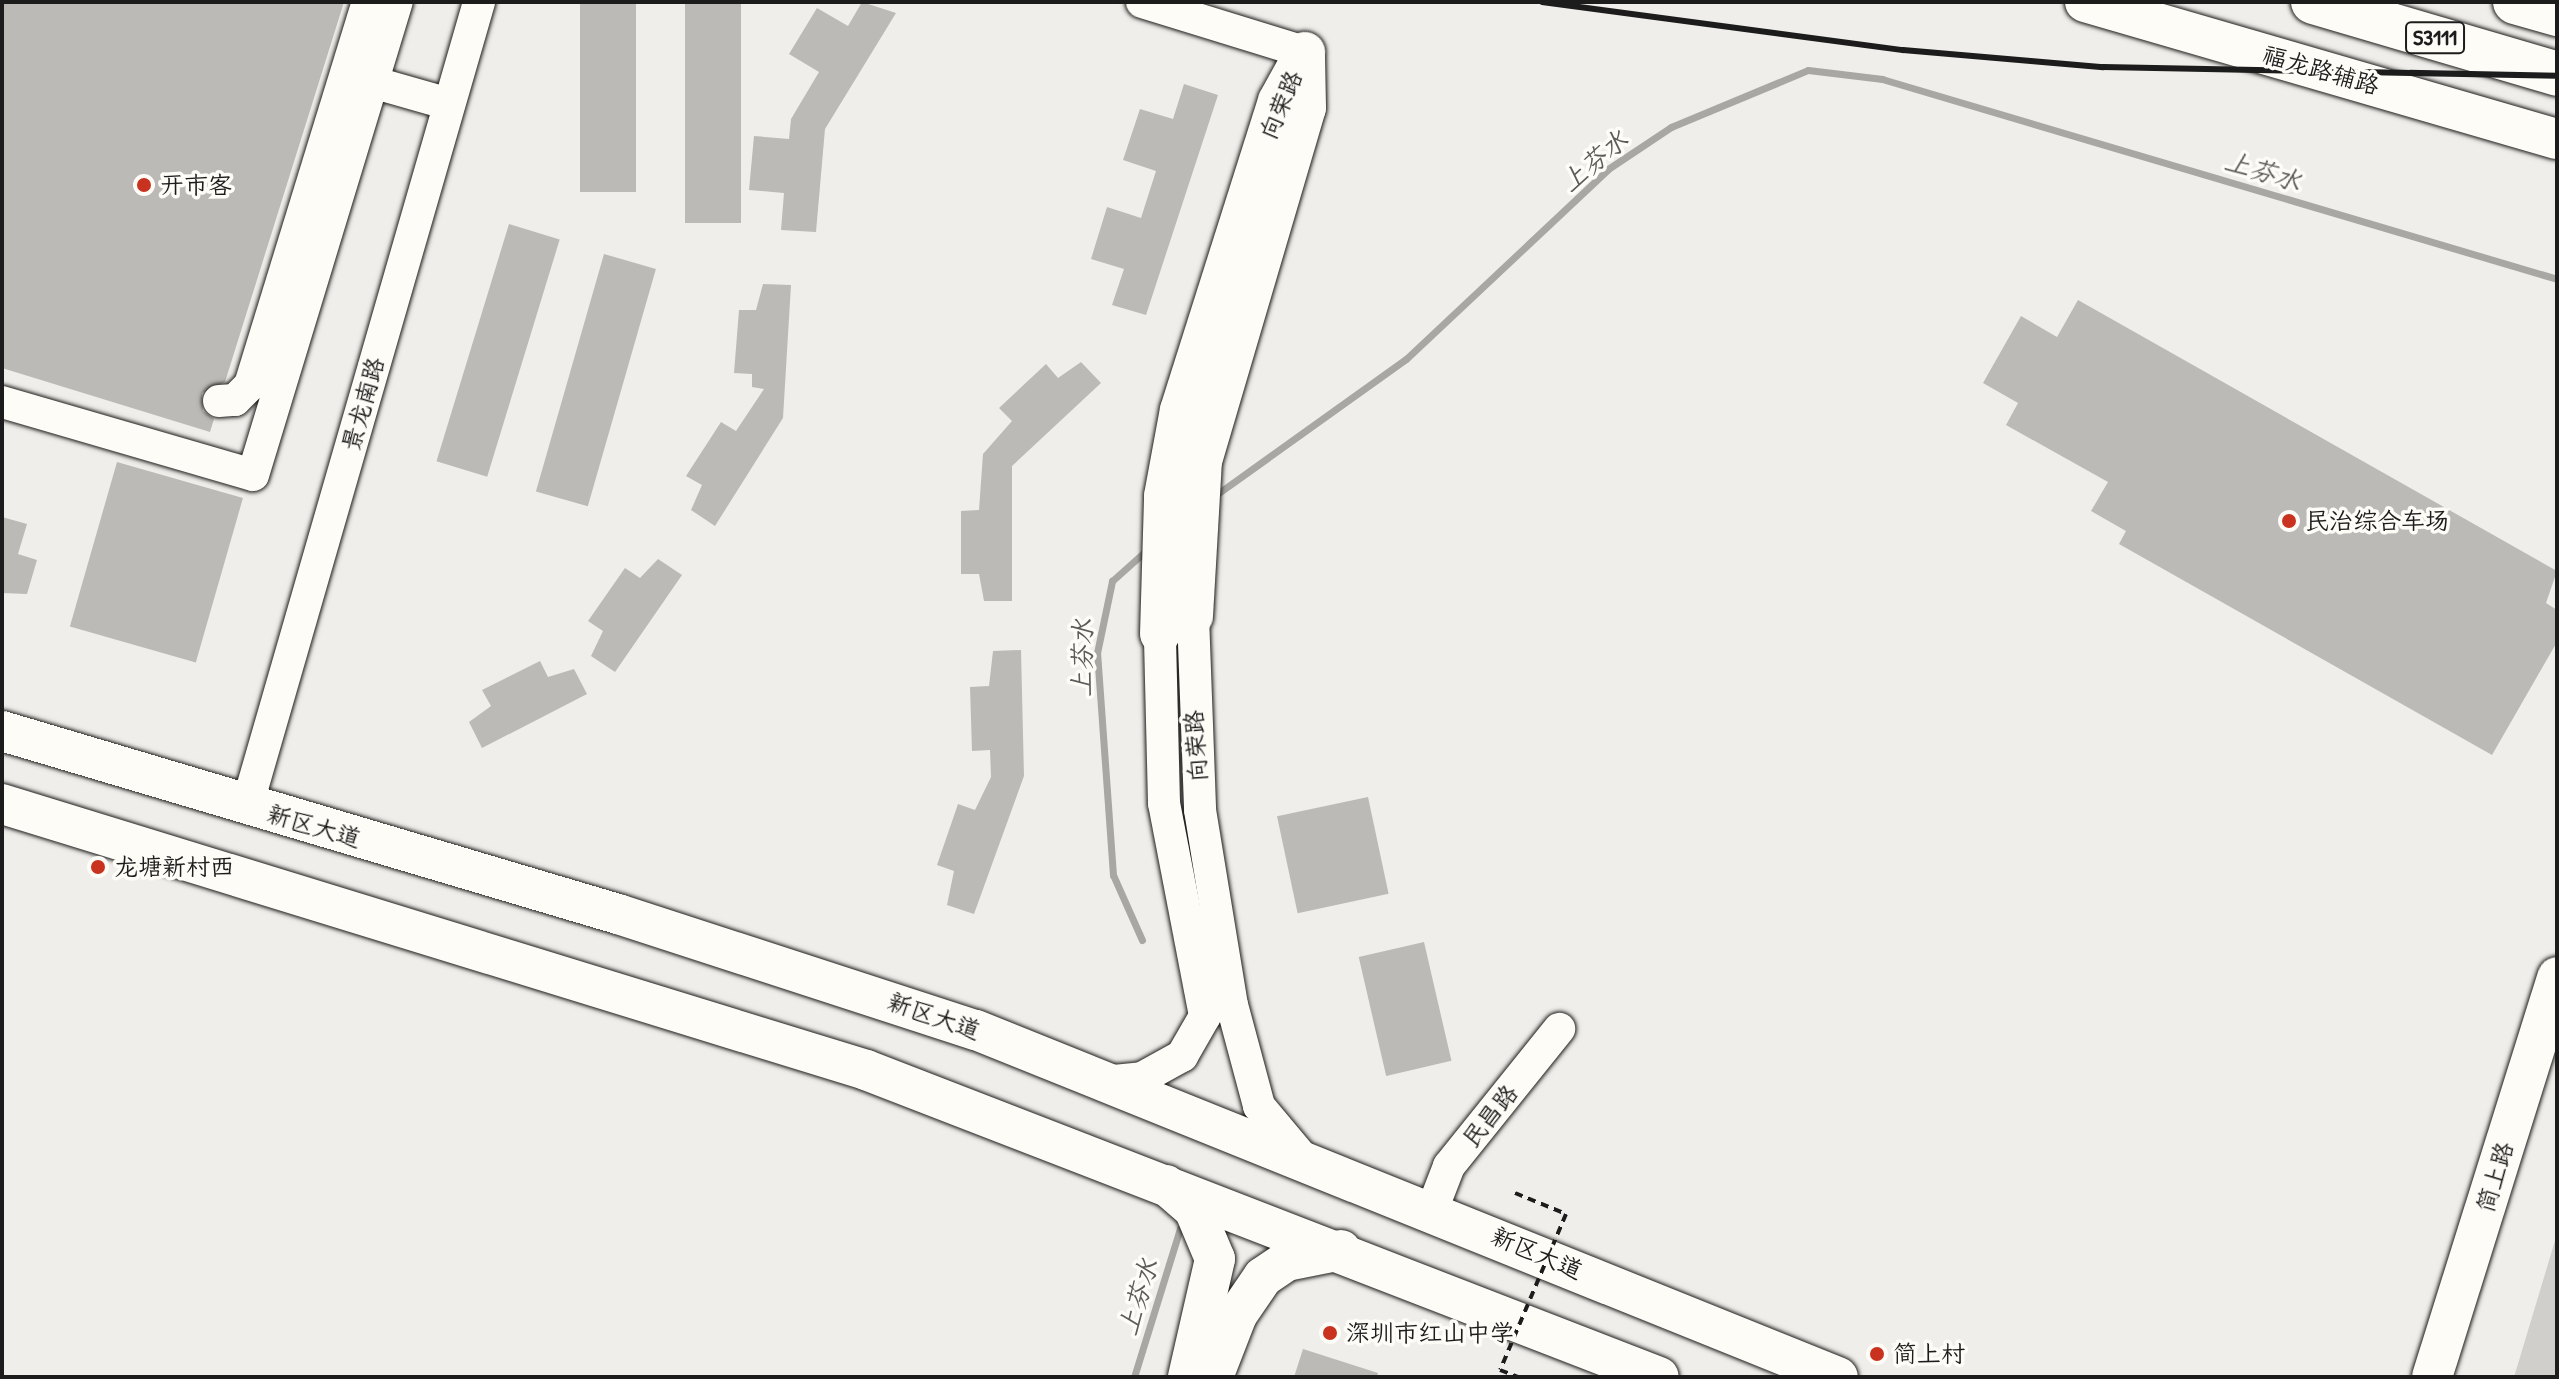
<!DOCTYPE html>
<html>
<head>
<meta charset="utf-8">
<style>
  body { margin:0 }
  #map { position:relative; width:2559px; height:1379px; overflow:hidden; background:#f0eeea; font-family:"Patrick Hand","LXGW WenKai TC",sans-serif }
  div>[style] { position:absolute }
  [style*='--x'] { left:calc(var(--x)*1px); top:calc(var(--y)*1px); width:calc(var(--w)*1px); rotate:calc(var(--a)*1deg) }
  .green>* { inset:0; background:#d0cfcc }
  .stream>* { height:7px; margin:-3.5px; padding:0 3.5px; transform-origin:3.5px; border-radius:3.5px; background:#a8a7a3 }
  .building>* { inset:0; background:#bbbab6; transform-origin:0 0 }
  .roads { filter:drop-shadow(0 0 2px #1c1c1c) drop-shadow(0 0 2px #1c1c1c) }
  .minor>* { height:32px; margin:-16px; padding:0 16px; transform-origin:16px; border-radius:16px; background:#fdfcf7 }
  .major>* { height:40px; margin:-20px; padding:0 20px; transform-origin:20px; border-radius:20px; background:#fdfcf7 }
  .highway>* { height:44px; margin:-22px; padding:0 22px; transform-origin:22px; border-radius:22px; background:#fdfcf7 }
  .rail>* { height:6px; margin:-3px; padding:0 3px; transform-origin:3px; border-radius:3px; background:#1c1c1c }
  .path-bridge>* { height:4px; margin-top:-2px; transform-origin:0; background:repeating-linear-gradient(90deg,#1c1c1c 0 8px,transparent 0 14px) }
  .dots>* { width:22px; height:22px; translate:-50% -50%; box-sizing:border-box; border:4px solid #fdfcf7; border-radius:50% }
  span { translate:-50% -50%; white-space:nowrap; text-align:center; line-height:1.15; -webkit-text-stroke:7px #fdfcf7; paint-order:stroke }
  .shield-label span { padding:2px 6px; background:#fdfcf7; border:2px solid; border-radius:6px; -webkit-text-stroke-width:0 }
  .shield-label { font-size:22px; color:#1c1c1c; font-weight:700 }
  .street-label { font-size:24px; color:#1c1c1c }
  .poi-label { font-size:24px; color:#1c1c1c }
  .left { translate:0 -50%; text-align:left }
  .water-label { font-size:26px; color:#5b5b59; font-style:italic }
  .frame { position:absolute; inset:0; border:4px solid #1c1c1c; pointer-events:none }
</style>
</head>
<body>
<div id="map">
  <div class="green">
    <div style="clip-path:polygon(2557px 1234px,2557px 1377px,2514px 1377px)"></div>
  </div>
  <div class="stream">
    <div style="--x:1213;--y:497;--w:237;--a:-35.6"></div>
    <div style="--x:1406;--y:359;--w:277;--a:-43.2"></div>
    <div style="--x:1608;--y:169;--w:76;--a:-33.7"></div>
    <div style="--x:1671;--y:127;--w:148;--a:-22.6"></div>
    <div style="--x:1808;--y:70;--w:75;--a:6.9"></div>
    <div style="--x:1882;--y:79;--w:704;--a:16.5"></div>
    <div style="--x:1142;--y:940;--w:71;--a:-114"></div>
    <div style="--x:1113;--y:875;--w:223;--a:-94.1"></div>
    <div style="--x:1097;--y:653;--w:74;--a:-78.2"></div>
    <div style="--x:1112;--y:581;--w:51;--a:-41.8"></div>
    <div style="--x:1134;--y:1377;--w:156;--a:-72.8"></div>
  </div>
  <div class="building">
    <div style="clip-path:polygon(2px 2px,344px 2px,225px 382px,202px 393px,203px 411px,214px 419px,210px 432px,2px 368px)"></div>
    <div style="left:580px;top:2px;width:56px;height:190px"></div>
    <div style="left:685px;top:2px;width:56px;height:221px"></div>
    <div style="clip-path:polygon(862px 2px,896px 13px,825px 129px,816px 232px,781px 230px,784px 193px,749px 190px,754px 136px,789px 139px,791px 119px,819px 72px,789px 54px,817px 8px,848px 26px)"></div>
    <div style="clip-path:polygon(1184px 84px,1218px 95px,1146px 315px,1112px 305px,1124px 269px,1091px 259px,1107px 207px,1141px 218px,1156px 171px,1123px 160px,1140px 109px,1173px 119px)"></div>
    <div style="left:509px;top:224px;width:53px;height:248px;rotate:17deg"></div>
    <div style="left:604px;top:254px;width:54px;height:247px;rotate:16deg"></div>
    <div style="clip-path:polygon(763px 284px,791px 285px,783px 418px,715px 526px,691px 510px,702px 485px,686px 476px,721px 422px,736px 431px,764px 389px,752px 387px,752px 374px,734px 373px,739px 310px,756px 310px)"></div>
    <div style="clip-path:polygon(2078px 300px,2557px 571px,2546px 603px,2557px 610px,2557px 642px,2492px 755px,2119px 544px,2126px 531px,2091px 511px,2108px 482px,2006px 425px,2018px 403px,1983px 383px,2021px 316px,2057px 337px)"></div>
    <div style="clip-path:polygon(1081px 362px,1101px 383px,1012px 466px,1012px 601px,984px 601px,979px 574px,961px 574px,961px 511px,979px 510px,983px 454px,1012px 421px,999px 408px,1046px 364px,1058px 378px)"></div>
    <div style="left:117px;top:462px;width:131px;height:171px;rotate:16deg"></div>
    <div style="clip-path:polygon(2px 517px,27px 524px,18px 554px,37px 560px,27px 594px,2px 593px)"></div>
    <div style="clip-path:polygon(658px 559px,682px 575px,615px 672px,591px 656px,603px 631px,588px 621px,625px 568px,640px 578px)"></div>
    <div style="clip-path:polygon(1021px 650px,1024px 776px,974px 914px,947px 905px,954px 871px,937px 865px,958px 804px,975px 810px,991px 777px,990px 750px,972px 751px,970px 687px,989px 686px,993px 651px)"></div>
    <div style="clip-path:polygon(540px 661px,548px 677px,574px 669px,587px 694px,482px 748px,469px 722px,491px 706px,482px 690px)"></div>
    <div style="left:1368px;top:797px;width:99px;height:93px;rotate:78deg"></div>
    <div style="left:1424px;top:942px;width:122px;height:67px;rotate:77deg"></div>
    <div style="clip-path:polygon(1303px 1349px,1378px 1373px,1377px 1377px,1294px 1377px)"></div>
  </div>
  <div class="roads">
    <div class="minor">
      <div style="--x:1142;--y:2;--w:170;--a:17.1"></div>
      <div style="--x:372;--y:82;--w:80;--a:15.9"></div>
      <div style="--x:219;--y:401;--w:16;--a:-4"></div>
      <div style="--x:235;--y:400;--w:21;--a:-45"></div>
      <div style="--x:250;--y:385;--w:401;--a:-72.9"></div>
      <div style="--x:2;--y:402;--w:261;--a:16.2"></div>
      <div style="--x:253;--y:475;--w:494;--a:-73.1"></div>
      <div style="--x:1193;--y:616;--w:194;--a:87.9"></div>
      <div style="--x:1200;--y:810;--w:198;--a:80.7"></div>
      <div style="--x:1232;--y:1005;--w:105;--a:75"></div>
      <div style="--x:1259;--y:1106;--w:64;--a:50.1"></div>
      <div style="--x:247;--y:806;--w:837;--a:-73.9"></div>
      <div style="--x:1114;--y:1081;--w:28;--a:-6"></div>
      <div style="--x:1142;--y:1078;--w:46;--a:-28.8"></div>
      <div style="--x:1182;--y:1056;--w:46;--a:-60.1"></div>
      <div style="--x:1205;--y:1016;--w:217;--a:-100.9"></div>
      <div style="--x:1164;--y:803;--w:169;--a:-91.4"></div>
      <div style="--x:1432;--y:1210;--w:47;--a:-68.9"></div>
      <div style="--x:1449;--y:1166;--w:176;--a:-51.2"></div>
    </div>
    <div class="major">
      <div style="--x:2085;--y:2;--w:491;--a:16.2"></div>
      <div style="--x:1193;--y:616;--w:155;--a:-86.7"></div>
      <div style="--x:1202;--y:461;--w:368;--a:-73.6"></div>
      <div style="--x:1306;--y:108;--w:52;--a:-91.1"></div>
      <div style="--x:1160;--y:634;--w:138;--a:-88.3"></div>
      <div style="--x:1164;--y:496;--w:87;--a:-79.5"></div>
      <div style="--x:1180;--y:410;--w:324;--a:-72.4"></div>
      <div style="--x:1278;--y:101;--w:56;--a:-61.1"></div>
      <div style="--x:2;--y:731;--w:643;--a:16.55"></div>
      <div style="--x:618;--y:914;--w:376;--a:18"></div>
      <div style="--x:976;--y:1030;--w:929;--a:21.93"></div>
      <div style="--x:2;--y:804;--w:904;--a:17.11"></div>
      <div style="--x:866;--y:1070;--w:850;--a:21.16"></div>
      <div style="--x:1166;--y:1185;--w:37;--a:41"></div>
      <div style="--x:1194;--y:1209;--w:54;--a:67.2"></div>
      <div style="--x:1215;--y:1259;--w:121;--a:102.9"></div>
      <div style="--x:1213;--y:1377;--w:66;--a:-68.8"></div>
      <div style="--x:1237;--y:1315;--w:46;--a:-55.6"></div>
      <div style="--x:1263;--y:1277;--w:29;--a:-34"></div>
      <div style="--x:1287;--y:1261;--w:55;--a:-11.5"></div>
      <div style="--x:2432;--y:1377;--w:419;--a:-72.6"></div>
    </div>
    <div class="highway">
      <div style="--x:2313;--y:2;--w:254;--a:16.4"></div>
      <div style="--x:2515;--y:2;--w:44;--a:15.9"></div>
    </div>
  </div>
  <div class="rail">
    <div style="--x:1542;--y:2;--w:364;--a:7.6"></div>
    <div style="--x:1903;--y:50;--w:201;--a:4.9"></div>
    <div style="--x:2103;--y:67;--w:454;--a:1.1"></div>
  </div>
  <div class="path-bridge">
    <div style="--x:1515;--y:1193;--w:55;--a:22.4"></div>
    <div style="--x:1566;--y:1214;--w:169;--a:112.9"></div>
    <div style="--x:1500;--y:1370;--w:19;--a:21"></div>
  </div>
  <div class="dots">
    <div style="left:144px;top:185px;background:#c8321e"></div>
    <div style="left:2289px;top:521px;background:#c8321e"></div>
    <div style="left:98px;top:867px;background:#c8321e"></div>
    <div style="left:1330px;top:1333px;background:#c8321e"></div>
    <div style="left:1877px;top:1354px;background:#c8321e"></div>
  </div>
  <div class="shield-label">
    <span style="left:2435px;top:38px">S3111</span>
  </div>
  <div class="street-label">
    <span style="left:2321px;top:70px;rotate:16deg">福龙路辅路</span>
    <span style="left:1281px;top:105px;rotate:-67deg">向荣路</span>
    <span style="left:363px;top:404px;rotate:-74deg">景龙南路</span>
    <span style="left:1196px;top:746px;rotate:-94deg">向荣路</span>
    <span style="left:314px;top:826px;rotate:16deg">新区大道</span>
    <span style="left:934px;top:1016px;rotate:19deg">新区大道</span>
    <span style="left:1490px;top:1116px;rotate:-51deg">民昌路</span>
    <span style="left:2495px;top:1177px;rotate:-73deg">简上路</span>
    <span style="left:1537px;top:1253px;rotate:23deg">新区大道</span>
  </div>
  <div class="poi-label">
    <span class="left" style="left:160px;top:185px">开市客</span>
    <span class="left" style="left:2305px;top:521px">民治综合车场</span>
    <span class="left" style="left:114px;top:867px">龙塘新村西</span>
    <span class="left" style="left:1346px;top:1333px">深圳市红山中学</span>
    <span class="left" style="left:1893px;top:1354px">简上村</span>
  </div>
  <div class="water-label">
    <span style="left:1594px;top:161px;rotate:-40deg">上芬水</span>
    <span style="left:2263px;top:171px;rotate:17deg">上芬水</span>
    <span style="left:1082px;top:658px;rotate:-89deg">上芬水</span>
    <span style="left:1138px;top:1297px;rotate:-73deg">上芬水</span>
  </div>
  <div class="frame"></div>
</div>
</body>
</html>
